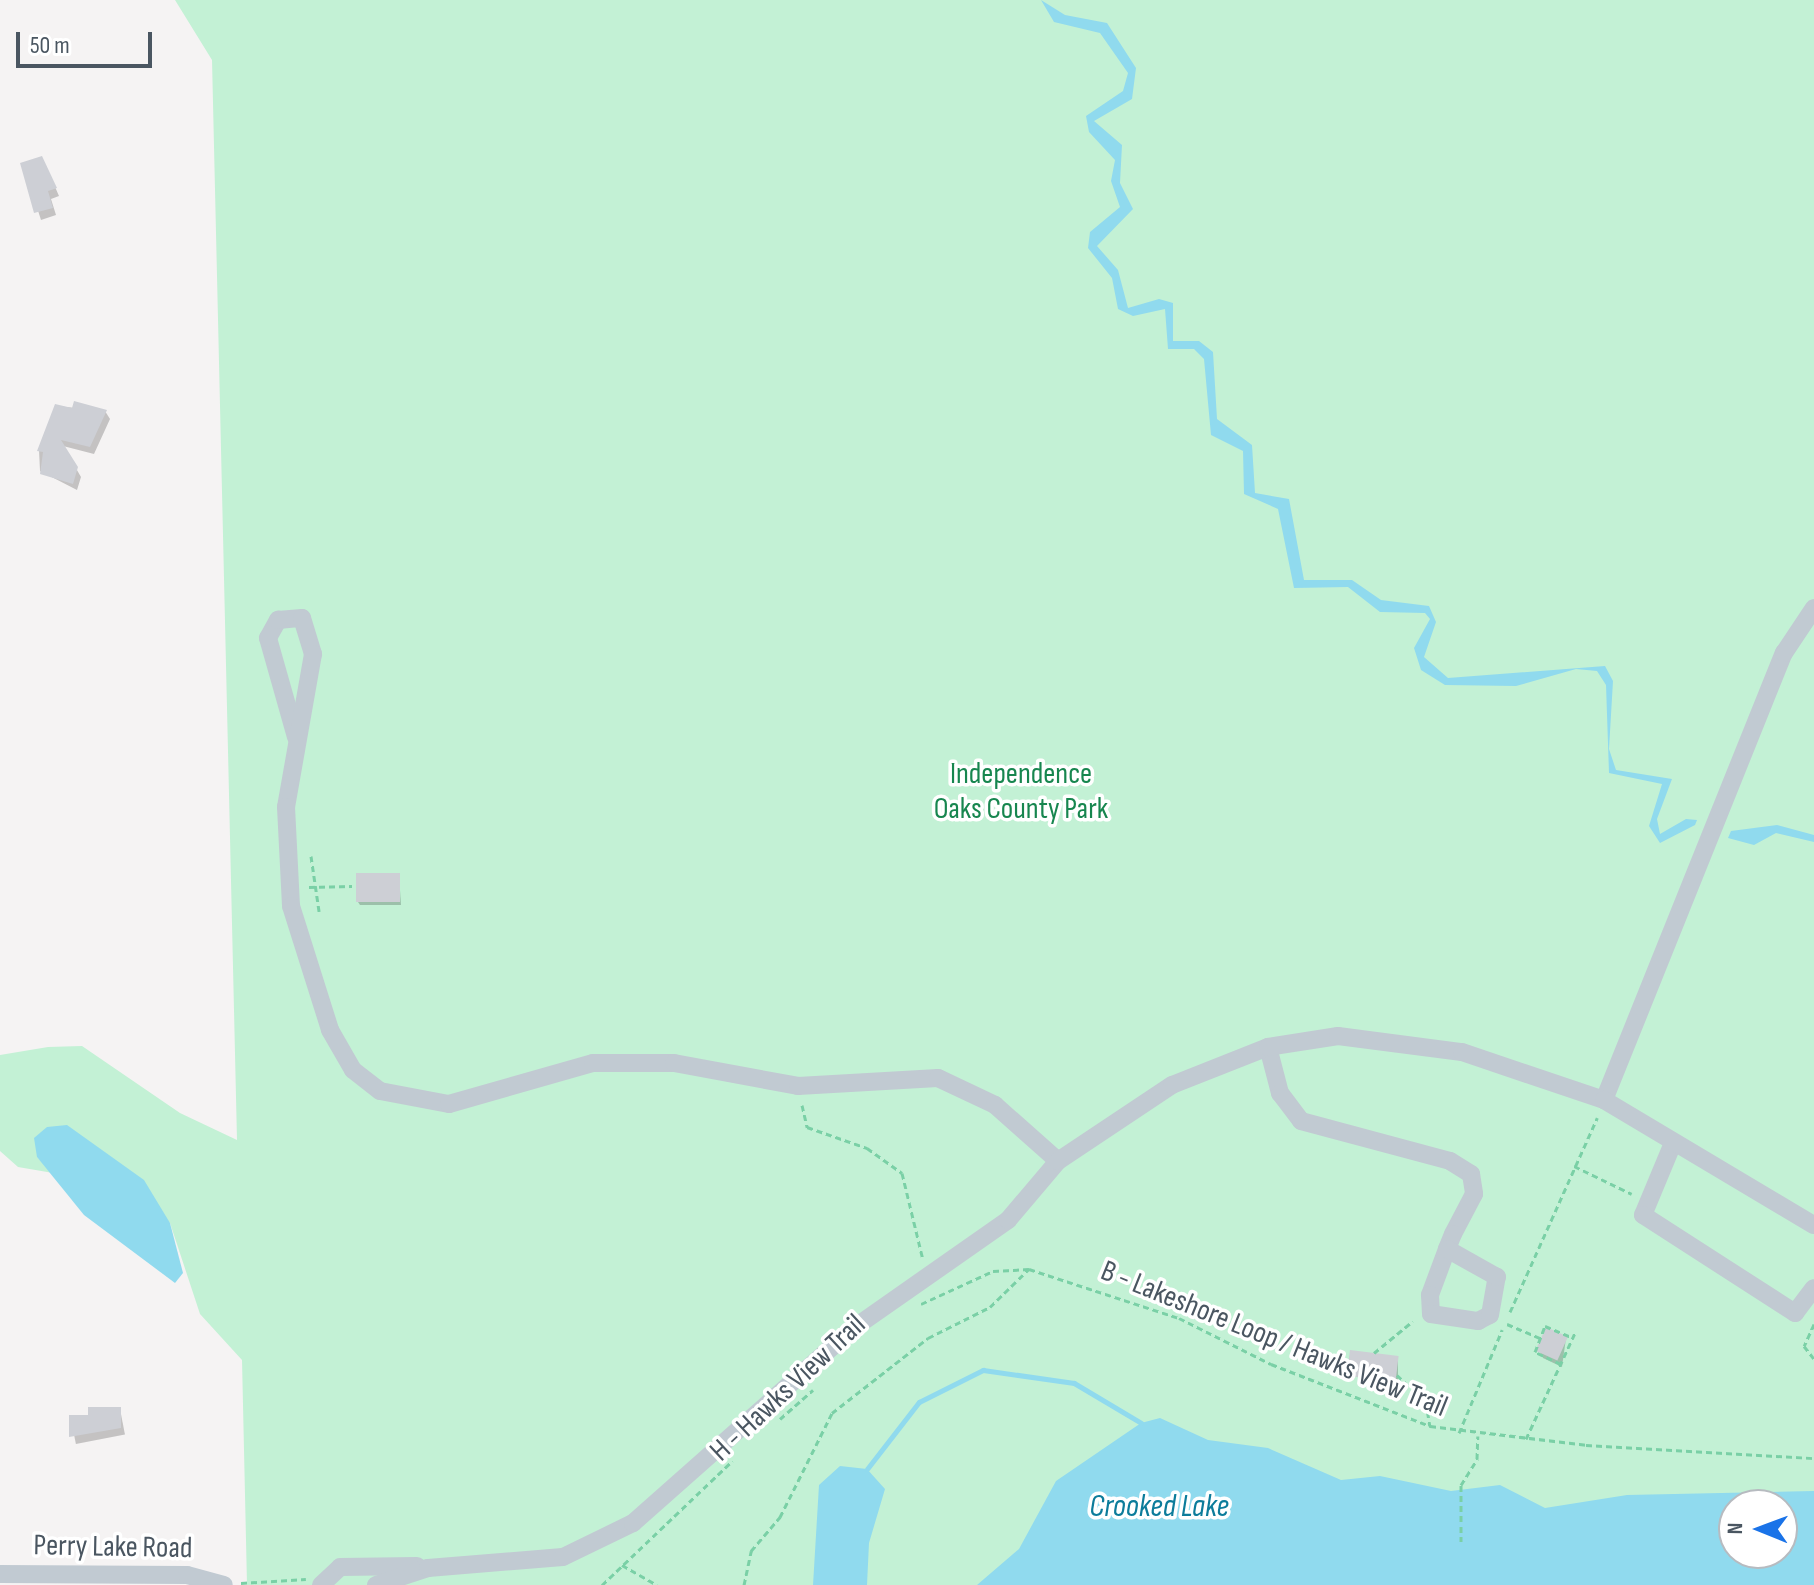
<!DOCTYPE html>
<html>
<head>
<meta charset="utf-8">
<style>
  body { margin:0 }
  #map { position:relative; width:1814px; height:1585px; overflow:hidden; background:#f5f3f3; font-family:"Sofia Sans Condensed",sans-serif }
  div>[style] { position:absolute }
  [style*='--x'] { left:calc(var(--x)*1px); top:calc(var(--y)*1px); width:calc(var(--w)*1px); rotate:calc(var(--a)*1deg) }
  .green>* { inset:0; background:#c3f1d5 }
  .water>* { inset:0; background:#90daee }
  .shadow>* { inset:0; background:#0003; transform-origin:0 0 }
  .stream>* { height:5px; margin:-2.5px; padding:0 2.5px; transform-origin:2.5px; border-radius:2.5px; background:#90daee }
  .building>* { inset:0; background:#cdcfd5; transform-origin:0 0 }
  .path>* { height:3px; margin-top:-1.5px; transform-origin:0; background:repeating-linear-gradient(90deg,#7ad0a6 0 6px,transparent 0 10px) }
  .minor>* { height:18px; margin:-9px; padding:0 9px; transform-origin:9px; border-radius:9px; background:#c1cad2 }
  span { translate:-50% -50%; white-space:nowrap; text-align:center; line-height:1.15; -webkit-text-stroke:7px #fff; paint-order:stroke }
  .park-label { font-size:30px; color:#17864f }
  .street-label { font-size:30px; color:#4a5661 }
  .water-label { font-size:32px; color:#0c7c9b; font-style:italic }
  .north { position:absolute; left:1718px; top:1489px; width:80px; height:80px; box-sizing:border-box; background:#fff; border:2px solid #b7bbc0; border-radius:50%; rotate:271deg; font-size:22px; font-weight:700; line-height:32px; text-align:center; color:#4a5661 }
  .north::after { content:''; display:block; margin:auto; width:28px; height:36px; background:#1a73e8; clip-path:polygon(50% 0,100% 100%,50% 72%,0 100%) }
  .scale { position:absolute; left:16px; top:32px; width:136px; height:36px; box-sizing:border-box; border:4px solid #4a5661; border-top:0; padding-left:10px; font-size:24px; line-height:28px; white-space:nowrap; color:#4a5661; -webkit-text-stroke:6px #fff; paint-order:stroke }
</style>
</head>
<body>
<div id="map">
  <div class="green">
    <div style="clip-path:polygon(evenodd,175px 0,1814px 0,1814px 1585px,247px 1585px,242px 1360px,200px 1314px,170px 1223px,37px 1157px,53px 1173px,18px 1167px,0 1151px,0 1055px,48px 1047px,82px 1046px,180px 1113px,237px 1140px,212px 60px,175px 0,1734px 1505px,1782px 1505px,1782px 1553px,1734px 1553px,1734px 1505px)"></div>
  </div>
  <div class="water">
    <div style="clip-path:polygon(1041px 0,1065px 15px,1107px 23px,1136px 68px,1132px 99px,1094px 121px,1122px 145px,1120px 183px,1133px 209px,1097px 246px,1118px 270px,1128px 308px,1159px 299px,1173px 303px,1173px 341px,1199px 341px,1213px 352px,1217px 419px,1252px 445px,1255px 493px,1289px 499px,1304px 580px,1352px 580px,1381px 600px,1429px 606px,1436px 622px,1424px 657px,1448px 678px,1605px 666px,1613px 681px,1609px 749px,1616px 770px,1672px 779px,1657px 819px,1660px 834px,1686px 819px,1697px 820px,1695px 825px,1660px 843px,1649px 826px,1662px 784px,1609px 773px,1606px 685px,1597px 671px,1576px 669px,1516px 686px,1445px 685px,1421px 670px,1414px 648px,1430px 619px,1425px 613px,1380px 612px,1348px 587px,1294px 588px,1278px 509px,1244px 494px,1243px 451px,1211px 435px,1204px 359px,1194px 349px,1168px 349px,1165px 309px,1133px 316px,1118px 309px,1112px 278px,1088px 248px,1090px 232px,1120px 207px,1111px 181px,1115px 160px,1089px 132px,1086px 116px,1123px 91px,1128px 73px,1100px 33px,1054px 22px)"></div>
    <div style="clip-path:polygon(1777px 825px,1814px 835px,1814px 842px,1776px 833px,1754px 845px,1728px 838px,1731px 831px)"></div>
    <div style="clip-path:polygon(67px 1125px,144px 1180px,170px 1223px,183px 1273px,175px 1283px,84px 1215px,37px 1157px,34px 1138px,47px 1127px)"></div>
    <div style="clip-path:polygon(evenodd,1160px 1418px,1208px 1440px,1268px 1448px,1341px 1480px,1380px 1476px,1451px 1491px,1500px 1485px,1545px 1508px,1627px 1495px,1814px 1491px,1814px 1585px,977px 1585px,1019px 1549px,1056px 1481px,1141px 1423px,1160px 1418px,1734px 1505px,1782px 1505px,1782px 1553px,1734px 1553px,1734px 1505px)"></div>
    <div style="clip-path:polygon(840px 1466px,867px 1469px,885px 1489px,869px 1543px,867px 1585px,813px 1585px,819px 1485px)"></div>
  </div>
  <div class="shadow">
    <div style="clip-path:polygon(23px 164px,46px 166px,59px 196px,51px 199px,56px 215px,41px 220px)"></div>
    <div style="clip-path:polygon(56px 406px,105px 411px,110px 419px,94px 454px,63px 446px,81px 477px,77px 490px,40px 471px,39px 450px)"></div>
    <div style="clip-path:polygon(399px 875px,401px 905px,360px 905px,358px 902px)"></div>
    <div style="clip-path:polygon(1566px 1338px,1562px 1367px,1543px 1358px,1539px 1351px)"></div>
    <div style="clip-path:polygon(1398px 1358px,1398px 1384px,1349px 1375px)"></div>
    <div style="left:120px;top:1409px;width:26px;height:50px;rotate:79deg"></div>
  </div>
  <div class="stream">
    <div style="--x:867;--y:1469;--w:85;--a:-52.2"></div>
    <div style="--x:919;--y:1402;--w:72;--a:-26.6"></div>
    <div style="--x:983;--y:1370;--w:92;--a:8.1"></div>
    <div style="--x:1074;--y:1383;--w:78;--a:30.8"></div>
  </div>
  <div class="building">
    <div style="clip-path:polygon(42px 156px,57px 188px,48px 191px,53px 208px,34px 213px,20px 163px)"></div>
    <div style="clip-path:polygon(74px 401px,107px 410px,90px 447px,61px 440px,78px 467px,73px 484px,40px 474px,43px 452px,37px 451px,55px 404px,72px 408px)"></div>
    <div style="left:400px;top:873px;width:29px;height:44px;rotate:90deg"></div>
    <div style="left:1546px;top:1327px;width:24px;height:26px;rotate:24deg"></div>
    <div style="left:1350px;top:1350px;width:49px;height:26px;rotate:7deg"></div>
    <div style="clip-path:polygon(88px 1407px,121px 1407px,121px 1428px,69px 1437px,69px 1415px,88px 1415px)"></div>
  </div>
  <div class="path">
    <div style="--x:311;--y:856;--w:56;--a:81.7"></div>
    <div style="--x:309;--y:887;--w:43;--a:-1.3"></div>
    <div style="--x:802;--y:1105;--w:23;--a:77"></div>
    <div style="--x:807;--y:1127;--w:64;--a:19.3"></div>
    <div style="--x:867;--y:1148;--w:43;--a:35.5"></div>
    <div style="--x:902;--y:1173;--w:89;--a:76.4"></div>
    <div style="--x:1574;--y:1166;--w:64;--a:25.8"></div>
    <div style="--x:921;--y:1304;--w:79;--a:-24.6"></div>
    <div style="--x:993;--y:1271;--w:36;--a:-3"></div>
    <div style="--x:1029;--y:1269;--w:158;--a:18.1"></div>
    <div style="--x:1179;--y:1318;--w:103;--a:26.6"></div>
    <div style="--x:1271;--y:1364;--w:171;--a:21.3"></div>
    <div style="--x:1430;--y:1426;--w:157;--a:6.9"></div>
    <div style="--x:1586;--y:1445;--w:228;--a:3.3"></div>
    <div style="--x:1510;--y:1312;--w:213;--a:-65.8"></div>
    <div style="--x:1507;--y:1324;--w:36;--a:23"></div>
    <div style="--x:1814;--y:1324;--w:24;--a:114"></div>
    <div style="--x:1804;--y:1346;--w:16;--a:52"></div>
    <div style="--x:1374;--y:1353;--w:50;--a:-39.4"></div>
    <div style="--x:1561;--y:1364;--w:29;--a:-155"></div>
    <div style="--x:1535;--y:1352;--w:28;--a:-69"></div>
    <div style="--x:1545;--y:1326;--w:30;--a:23"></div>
    <div style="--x:1397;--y:1375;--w:40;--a:43"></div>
    <div style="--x:1426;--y:1402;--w:24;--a:81"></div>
    <div style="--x:780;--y:1419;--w:44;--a:-41.3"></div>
    <div style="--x:1459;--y:1433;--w:112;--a:-67.3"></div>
    <div style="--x:1526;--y:1439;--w:119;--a:-65.2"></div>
    <div style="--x:1461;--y:1542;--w:57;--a:-90"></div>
    <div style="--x:1461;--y:1485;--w:31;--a:-58"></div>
    <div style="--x:1477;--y:1459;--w:23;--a:-88"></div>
    <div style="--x:622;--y:1565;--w:40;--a:29.7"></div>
    <div style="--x:241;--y:1583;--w:65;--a:-3.5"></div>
    <div style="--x:602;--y:1585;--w:180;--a:-43.6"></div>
    <div style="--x:744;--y:1585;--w:35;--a:-78"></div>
    <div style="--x:751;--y:1551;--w:45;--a:-49.5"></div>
    <div style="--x:780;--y:1517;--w:116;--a:-63.4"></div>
    <div style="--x:832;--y:1413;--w:122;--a:-38"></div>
    <div style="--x:928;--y:1338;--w:69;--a:-26.6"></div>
    <div style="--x:990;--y:1307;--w:54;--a:-44.3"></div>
  </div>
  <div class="minor">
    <div style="--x:296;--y:737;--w:103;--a:-105.8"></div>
    <div style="--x:268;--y:638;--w:21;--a:-61"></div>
    <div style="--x:278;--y:620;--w:24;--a:-5"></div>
    <div style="--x:302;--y:618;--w:38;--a:73"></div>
    <div style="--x:313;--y:654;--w:155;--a:100"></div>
    <div style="--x:286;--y:807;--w:99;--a:87.1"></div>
    <div style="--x:291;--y:906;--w:130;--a:72.5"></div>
    <div style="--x:330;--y:1030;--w:46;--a:60.1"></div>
    <div style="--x:353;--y:1070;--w:34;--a:38"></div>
    <div style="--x:380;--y:1091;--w:70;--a:10.7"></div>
    <div style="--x:449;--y:1104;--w:150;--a:-15.9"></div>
    <div style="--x:593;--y:1063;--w:81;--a:0"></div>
    <div style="--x:674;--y:1063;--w:126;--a:10.5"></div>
    <div style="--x:798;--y:1086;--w:140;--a:-3.3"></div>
    <div style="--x:938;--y:1078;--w:63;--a:25.3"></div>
    <div style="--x:995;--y:1105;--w:84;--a:41.6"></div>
    <div style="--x:1268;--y:1047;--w:48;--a:75.4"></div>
    <div style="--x:1280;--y:1093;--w:35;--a:53"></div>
    <div style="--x:1301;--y:1121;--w:154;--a:15"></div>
    <div style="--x:1450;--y:1161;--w:25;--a:32"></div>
    <div style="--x:1471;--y:1174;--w:20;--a:81"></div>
    <div style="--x:1474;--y:1194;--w:45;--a:117.7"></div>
    <div style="--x:1453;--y:1234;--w:16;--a:112"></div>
    <div style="--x:1447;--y:1249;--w:49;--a:110.3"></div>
    <div style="--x:1430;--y:1295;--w:19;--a:87"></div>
    <div style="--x:1431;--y:1314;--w:48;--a:8.5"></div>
    <div style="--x:1478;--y:1321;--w:13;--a:-27"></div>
    <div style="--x:1490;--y:1315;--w:39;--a:-80"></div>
    <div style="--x:1497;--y:1277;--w:57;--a:-150.8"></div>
    <div style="--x:1604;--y:1100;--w:482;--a:-68.1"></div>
    <div style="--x:1784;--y:653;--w:54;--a:-56.3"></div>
    <div style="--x:1673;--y:1143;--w:78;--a:112.6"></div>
    <div style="--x:1643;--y:1215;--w:181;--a:32.8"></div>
    <div style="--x:1795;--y:1313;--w:31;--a:-53"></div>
    <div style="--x:0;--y:1574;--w:187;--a:0.3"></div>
    <div style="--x:187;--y:1575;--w:38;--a:15"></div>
    <div style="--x:321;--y:1585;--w:26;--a:-43"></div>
    <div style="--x:340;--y:1567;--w:77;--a:-0.7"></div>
    <div style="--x:376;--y:1585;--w:55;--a:-18.1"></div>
    <div style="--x:428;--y:1568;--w:135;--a:-4.7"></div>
    <div style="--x:563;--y:1557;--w:78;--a:-25.9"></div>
    <div style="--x:633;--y:1523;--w:291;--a:-41.5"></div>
    <div style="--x:851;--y:1330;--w:192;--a:-35"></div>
    <div style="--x:1008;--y:1220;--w:77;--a:-49.7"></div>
    <div style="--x:1058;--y:1161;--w:137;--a:-33.7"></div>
    <div style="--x:1172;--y:1085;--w:103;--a:-21.6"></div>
    <div style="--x:1268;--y:1047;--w:71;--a:-8.9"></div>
    <div style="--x:1338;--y:1036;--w:125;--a:7.4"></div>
    <div style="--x:1462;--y:1052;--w:150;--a:18.7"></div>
    <div style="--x:1604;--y:1100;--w:244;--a:30.8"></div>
  </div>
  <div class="park-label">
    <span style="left:1021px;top:791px">Independence<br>Oaks County Park</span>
  </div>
  <div class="street-label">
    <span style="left:1274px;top:1339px;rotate:22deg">B - Lakeshore Loop / Hawks View Trail</span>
    <span style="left:788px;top:1388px;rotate:-43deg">H - Hawks View Trail</span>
    <span style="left:113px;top:1547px;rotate:1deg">Perry Lake Road</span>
  </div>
  <div class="water-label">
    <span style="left:1159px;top:1507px">Crooked Lake</span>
  </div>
  <div class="north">N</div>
  <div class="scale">50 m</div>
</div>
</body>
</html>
